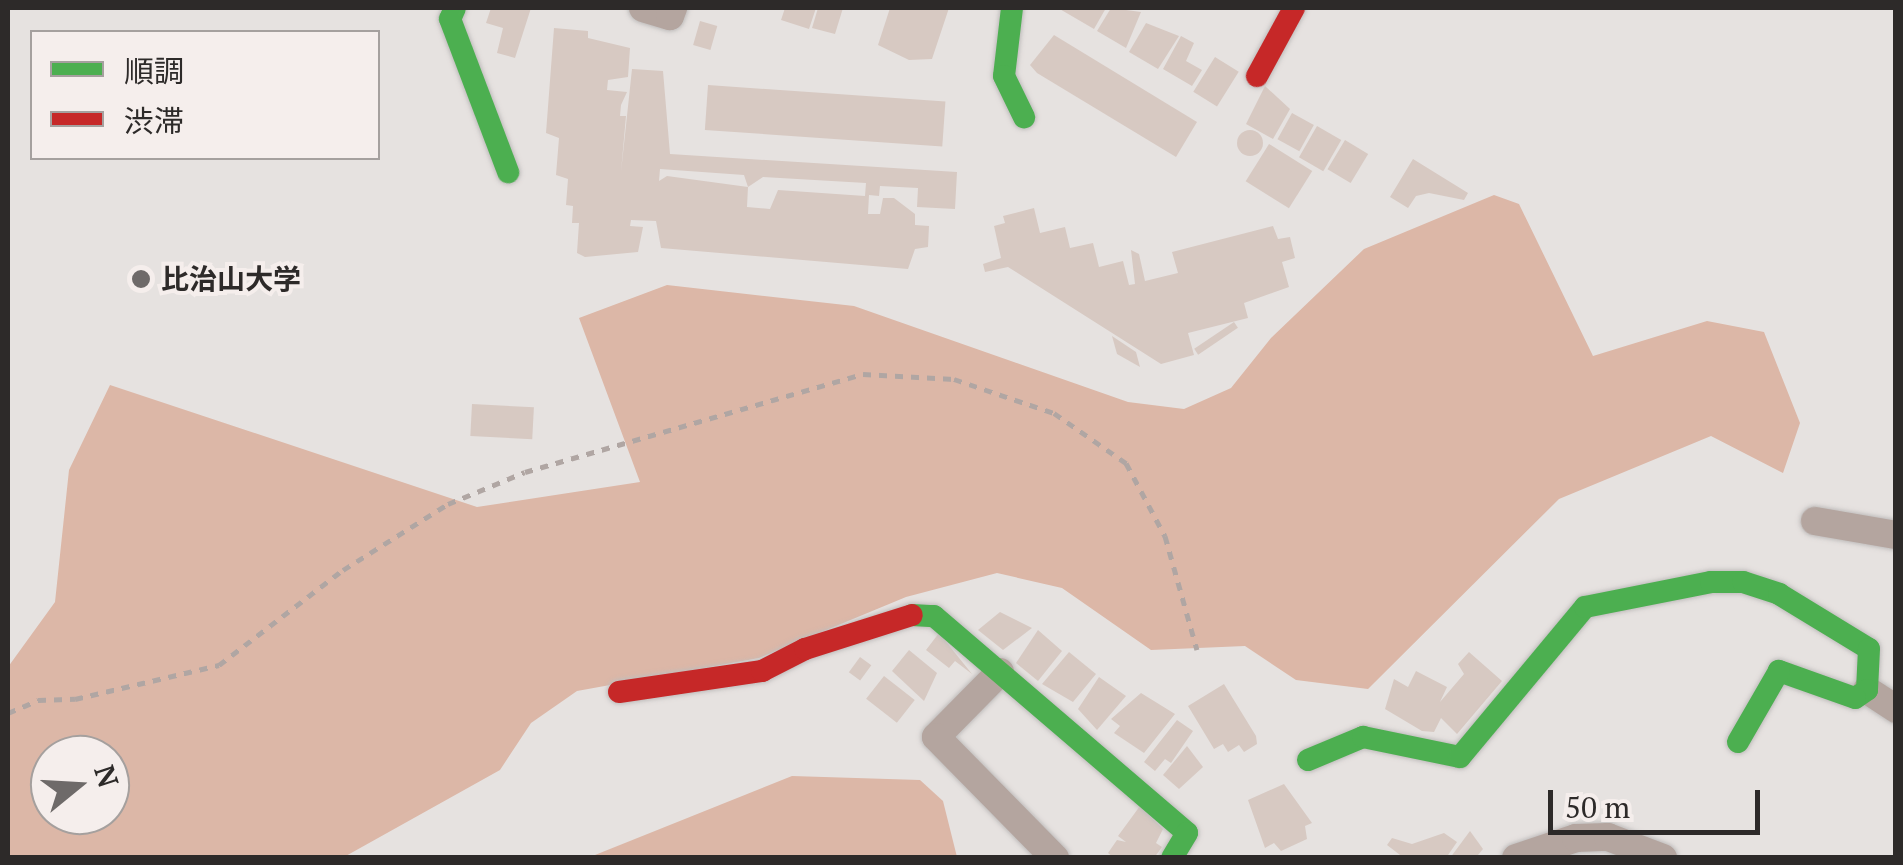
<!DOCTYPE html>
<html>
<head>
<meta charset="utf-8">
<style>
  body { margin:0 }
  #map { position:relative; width:1903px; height:865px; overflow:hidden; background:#e6e2e0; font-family:"PT Serif","Noto Sans JP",serif }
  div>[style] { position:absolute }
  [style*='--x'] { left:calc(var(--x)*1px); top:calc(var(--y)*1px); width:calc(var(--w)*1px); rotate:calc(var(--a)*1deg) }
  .forest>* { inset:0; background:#dcb7a7 }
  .building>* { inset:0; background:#d7c9c2; transform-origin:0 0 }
  .round { border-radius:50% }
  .path>* { height:5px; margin-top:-2.5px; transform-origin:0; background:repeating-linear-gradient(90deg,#b0a6a3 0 8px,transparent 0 16px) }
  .roads { filter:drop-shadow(0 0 2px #c0bdbc) drop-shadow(0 0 2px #c0bdbc) }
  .street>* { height:28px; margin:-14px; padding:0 14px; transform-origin:14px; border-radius:14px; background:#b4a59f }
  .fast>* { height:22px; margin:-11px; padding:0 11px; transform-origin:11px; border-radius:11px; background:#4caf50 }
  .jam>* { height:22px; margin:-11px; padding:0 11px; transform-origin:11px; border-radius:11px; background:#c62828 }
  .dots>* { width:28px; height:28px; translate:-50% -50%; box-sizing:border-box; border:5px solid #f5eeec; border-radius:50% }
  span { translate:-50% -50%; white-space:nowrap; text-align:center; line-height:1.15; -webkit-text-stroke:8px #f5eeec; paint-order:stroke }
  .poi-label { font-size:28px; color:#2d2a29; font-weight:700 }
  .left { translate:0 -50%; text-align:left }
  .frame { position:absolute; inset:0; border:10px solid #2d2a29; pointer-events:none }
  .legend { position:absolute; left:30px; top:30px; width:350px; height:130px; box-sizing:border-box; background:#f5eeec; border:2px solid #a5a09e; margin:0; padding:12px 18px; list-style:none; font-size:30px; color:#2d2a29 }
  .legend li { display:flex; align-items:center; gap:20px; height:50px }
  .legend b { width:50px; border:2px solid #a5a09e }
  .north { position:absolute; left:30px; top:735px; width:100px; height:100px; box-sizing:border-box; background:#f5eeec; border:2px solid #a5a09e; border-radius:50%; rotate:72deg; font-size:28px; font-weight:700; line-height:40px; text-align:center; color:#2d2a29 }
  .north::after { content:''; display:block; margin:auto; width:35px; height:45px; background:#6e6a69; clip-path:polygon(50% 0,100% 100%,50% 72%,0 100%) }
  .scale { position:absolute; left:1548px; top:790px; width:212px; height:45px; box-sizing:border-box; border:5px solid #2d2a29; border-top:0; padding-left:12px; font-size:30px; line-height:35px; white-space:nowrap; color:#2d2a29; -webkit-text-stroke:8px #f5eeec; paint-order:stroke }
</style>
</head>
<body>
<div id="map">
  <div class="forest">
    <div style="clip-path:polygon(evenodd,1494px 195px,1519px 204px,1593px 356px,1707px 321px,1764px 332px,1800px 423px,1783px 473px,1711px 436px,1559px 499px,1368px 689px,1296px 680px,1245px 646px,1151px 650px,1062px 588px,997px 573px,906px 597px,759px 658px,577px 691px,531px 723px,500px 770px,344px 857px,8px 858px,8px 667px,55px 602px,69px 470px,110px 385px,477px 507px,640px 482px,579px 318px,667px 285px,854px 306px,1128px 402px,1184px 409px,1231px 388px,1271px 338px,1364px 249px,1494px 195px,50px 755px,110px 755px,110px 815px,50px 815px,50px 755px)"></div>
    <div style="clip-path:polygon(792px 776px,920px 780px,943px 801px,957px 857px,590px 857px)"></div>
  </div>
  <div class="building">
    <div style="clip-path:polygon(491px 8px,531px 8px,515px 58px,497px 53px,503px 28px,486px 23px)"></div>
    <div style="clip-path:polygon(785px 8px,816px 8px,809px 29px,781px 20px)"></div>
    <div style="clip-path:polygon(818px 8px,843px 8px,835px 34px,812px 28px)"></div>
    <div style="clip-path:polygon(890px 8px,949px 8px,932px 59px,909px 60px,878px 45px)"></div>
    <div style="clip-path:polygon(1058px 8px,1106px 8px,1094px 29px)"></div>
    <div style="clip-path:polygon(1111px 8px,1141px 12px,1126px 48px,1097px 31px)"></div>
    <div style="left:700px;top:21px;width:18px;height:25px;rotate:16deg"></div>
    <div style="clip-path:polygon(1146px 23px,1179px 36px,1158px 69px,1129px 52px)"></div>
    <div style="clip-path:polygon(evenodd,554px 28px,588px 31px,588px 38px,630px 48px,628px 77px,608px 80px,607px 90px,627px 92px,621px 105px,620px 116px,626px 116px,621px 172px,632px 69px,663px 71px,670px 154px,957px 172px,955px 209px,917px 207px,918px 188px,880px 186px,879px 196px,869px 195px,868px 214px,880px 214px,883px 198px,894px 198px,915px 214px,915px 225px,929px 226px,928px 247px,915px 249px,908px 269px,661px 248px,656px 221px,631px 220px,630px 226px,643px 227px,638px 252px,585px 257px,577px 253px,579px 223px,572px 223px,573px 206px,566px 205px,568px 179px,556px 175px,559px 138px,546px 133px,554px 28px,660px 169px,744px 175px,748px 187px,763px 177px,866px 183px,865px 196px,778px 190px,770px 209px,747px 207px,748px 187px,667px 176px,659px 181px,660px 169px)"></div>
    <div style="clip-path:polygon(1054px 35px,1197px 122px,1176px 157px,1037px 73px,1030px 65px)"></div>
    <div style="clip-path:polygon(1181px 36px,1194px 43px,1186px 61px,1202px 70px,1192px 86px,1163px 69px)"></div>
    <div style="left:1215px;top:57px;width:28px;height:41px;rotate:32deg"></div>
    <div style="left:708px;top:85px;width:238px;height:45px;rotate:4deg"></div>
    <div style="clip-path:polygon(1265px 86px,1290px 109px,1273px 139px,1246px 124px)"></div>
    <div style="left:1292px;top:113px;width:25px;height:30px;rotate:29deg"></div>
    <div style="left:1317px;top:126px;width:28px;height:36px;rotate:30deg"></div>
    <div class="round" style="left:1237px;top:130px;width:26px;height:26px"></div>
    <div style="left:1345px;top:140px;width:27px;height:34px;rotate:31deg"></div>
    <div style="left:1269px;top:144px;width:51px;height:44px;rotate:32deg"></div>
    <div style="clip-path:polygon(1413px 159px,1468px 193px,1464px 200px,1429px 193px,1416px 196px,1408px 208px,1390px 197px)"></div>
    <div style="clip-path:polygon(1034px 208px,1040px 233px,1065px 227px,1070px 248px,1093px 243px,1099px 267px,1123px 261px,1129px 285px,1135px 284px,1131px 250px,1139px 254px,1145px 281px,1178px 273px,1172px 252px,1273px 226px,1278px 239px,1290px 237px,1295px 258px,1282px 262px,1289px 287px,1244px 303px,1248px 318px,1188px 333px,1194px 355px,1161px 364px,1008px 267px,985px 272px,983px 264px,1001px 258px,994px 226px,1005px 223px,1003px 216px)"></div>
    <div style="left:1234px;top:322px;width:7px;height:48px;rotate:56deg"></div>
    <div style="clip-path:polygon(1112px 336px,1136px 352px,1140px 367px,1117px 354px)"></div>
    <div style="left:472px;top:404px;width:62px;height:32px;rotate:3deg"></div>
    <div style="clip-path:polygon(1000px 612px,1032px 628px,1003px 650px,978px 630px)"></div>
    <div style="clip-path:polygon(1038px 630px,1062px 651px,1038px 681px,1016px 663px)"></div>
    <div style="clip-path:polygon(939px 633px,972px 674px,955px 661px,949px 668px,926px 650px)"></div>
    <div style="clip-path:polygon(909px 650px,937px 673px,924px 701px,892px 671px)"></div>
    <div style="clip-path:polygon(1069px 652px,1096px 674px,1073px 702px,1042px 684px)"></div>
    <div style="clip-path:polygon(1469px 652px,1502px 681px,1457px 734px,1441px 718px,1434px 732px,1422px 731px,1385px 709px,1394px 679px,1408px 687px,1416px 671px,1447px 687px,1440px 702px,1464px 674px,1458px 664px)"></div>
    <div style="left:860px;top:657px;width:14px;height:19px;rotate:36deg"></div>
    <div style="left:884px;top:676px;width:39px;height:29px;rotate:38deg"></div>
    <div style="clip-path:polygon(1099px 677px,1126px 696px,1097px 730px,1078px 709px)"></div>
    <div style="clip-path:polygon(1224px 684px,1256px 736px,1257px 744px,1244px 752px,1239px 745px,1228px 752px,1223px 744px,1214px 749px,1188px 706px)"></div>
    <div style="clip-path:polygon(1141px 693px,1175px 714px,1144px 753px,1114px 733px,1120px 726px,1111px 719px)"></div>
    <div style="clip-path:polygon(1177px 720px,1193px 731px,1171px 763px,1165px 759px,1155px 771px,1144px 762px)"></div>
    <div style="clip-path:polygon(1187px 746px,1203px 767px,1179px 789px,1163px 775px)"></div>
    <div style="clip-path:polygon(1284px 784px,1312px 823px,1305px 826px,1307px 839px,1281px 851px,1274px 843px,1265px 848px,1248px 800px)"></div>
    <div style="clip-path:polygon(1140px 806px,1163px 829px,1156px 843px,1162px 847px,1154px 858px,1114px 858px,1108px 853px,1117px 840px,1126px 842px,1118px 836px)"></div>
    <div style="clip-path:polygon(1470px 831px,1483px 849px,1478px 855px,1450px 858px)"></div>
    <div style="clip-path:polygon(1444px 833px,1457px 842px,1446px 858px,1404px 858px,1387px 845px,1392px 838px,1412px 844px)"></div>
  </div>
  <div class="path">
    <div style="--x:8;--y:713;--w:33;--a:-23"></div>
    <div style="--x:38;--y:700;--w:37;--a:-2"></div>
    <div style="--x:75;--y:699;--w:148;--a:-13.3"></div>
    <div style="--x:219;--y:665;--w:156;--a:-37.5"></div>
    <div style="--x:343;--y:570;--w:124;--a:-32.2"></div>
    <div style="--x:448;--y:504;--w:83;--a:-22.6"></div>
    <div style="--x:525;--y:472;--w:352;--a:-16.2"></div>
    <div style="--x:863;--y:374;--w:91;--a:3.1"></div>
    <div style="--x:954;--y:379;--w:106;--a:18.8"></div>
    <div style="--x:1054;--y:413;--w:88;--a:34.8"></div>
    <div style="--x:1126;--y:463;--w:83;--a:61.9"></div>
    <div style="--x:1165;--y:536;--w:118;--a:74.3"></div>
  </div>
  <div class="roads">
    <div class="street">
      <div style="--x:643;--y:8;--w:28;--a:17"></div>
      <div style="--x:670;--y:16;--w:9;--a:-69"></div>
      <div style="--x:1815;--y:521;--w:82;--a:9.8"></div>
      <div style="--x:1000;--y:672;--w:91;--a:134.6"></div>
      <div style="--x:936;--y:737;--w:170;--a:45.5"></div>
      <div style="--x:1867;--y:690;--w:35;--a:33"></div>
      <div style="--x:1516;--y:858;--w:63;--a:-18.4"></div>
      <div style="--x:1576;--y:838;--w:32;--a:-2"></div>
      <div style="--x:1608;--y:837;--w:59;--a:20.9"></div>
    </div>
    <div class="fast">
      <div style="--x:455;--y:8;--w:12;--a:114"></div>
      <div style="--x:450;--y:19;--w:164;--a:69.2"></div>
      <div style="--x:1012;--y:8;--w:68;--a:96.7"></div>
      <div style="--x:1004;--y:76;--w:46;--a:64"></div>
      <div style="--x:912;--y:615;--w:22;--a:3"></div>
      <div style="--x:934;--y:616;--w:333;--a:40.6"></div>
      <div style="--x:1187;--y:833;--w:29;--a:121"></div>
      <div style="--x:1308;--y:760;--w:60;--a:-22.7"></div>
      <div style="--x:1363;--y:737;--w:99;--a:11.7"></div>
      <div style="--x:1460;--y:757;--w:195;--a:-50.2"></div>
      <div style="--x:1585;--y:607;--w:128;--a:-11.2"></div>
      <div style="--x:1711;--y:582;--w:32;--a:0"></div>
      <div style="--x:1743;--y:582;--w:38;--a:18"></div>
      <div style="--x:1779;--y:594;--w:105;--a:31.4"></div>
      <div style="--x:1869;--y:649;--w:41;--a:92.8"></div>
      <div style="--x:1867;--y:690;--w:14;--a:146"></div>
      <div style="--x:1855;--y:698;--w:81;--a:-160.4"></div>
      <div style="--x:1779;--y:671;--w:82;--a:120"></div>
    </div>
    <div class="jam">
      <div style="--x:1257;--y:76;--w:77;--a:-61.4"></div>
      <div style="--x:619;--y:692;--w:145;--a:-8.4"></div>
      <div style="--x:762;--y:671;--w:48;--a:-27.1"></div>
      <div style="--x:805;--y:649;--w:112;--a:-17.6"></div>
    </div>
  </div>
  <div class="dots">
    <div style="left:141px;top:279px;background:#6e6a69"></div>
  </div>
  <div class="poi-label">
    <span class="left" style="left:161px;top:279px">比治山大学</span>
  </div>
  <div class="frame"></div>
  <ul class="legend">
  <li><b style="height:12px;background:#4caf50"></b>順調</li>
  <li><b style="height:12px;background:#c62828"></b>渋滞</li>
  </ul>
  <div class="north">N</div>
  <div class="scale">50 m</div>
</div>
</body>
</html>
